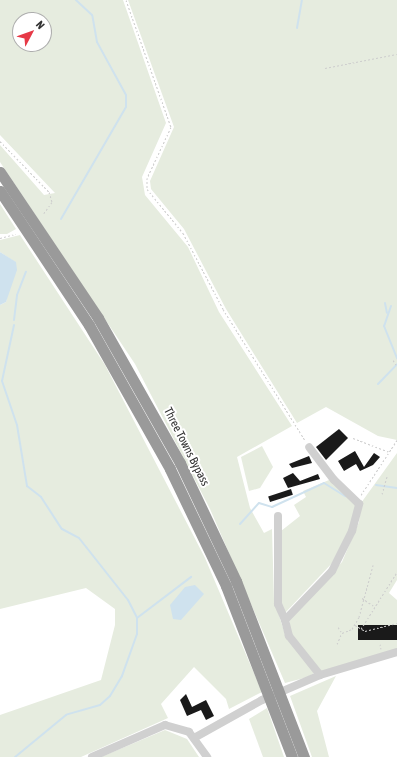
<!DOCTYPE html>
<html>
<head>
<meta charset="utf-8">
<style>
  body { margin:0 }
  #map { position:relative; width:397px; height:757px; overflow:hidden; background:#fff; font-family:"Asap Condensed",sans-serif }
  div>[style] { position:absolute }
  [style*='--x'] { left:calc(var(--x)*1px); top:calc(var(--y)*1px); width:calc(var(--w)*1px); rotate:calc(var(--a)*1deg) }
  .green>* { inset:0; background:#e6ecdf }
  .water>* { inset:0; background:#cfe2ee }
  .stream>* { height:2px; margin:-1px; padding:0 1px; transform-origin:1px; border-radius:1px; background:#cfe2ee }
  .building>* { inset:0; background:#1a1a1a; transform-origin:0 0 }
  .path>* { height:1px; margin-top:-0.5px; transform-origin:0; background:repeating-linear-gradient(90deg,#cdcdcd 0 2px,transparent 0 4px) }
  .minor>* { height:8px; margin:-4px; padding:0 4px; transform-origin:4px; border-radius:4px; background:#d0d0d0 }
  .highway>* { height:11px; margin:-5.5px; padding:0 5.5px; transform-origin:5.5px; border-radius:5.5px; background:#9a9a9a }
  span { translate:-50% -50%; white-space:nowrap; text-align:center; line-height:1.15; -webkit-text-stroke:4px #fff; paint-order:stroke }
  .street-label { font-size:12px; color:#333 }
  .north { position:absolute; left:12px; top:12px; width:40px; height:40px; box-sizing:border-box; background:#fff; border:1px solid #adadad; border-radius:50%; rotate:49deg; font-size:11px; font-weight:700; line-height:16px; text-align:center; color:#333 }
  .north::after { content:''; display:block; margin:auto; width:14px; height:18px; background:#e63946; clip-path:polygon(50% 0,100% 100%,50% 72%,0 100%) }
</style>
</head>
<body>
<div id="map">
  <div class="green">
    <div style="clip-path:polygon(evenodd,0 0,123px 0,166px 123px,142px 177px,145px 195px,188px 247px,219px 312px,292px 426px,237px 457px,250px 508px,264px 533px,272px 529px,274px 600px,285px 634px,314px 673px,308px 677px,285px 683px,210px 509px,135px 364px,0 162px,0 145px,44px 195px,55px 193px,0 135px,0 0,20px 20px,44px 20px,44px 44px,20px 44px,20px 20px)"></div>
    <div style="clip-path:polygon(128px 0,397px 0,397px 440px,378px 436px,326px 407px,297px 423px,226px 309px,184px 229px,151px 189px,150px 181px,174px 127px)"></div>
    <div style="clip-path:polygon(0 204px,16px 229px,7px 234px,0 234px)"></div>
    <div style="clip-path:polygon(20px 235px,105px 365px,205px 558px,262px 692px,229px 709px,226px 699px,194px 667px,161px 704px,168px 718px,81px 757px,0 757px,0 715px,101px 680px,115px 625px,115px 609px,86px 588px,0 609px,0 305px,6px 302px,15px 262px,0 252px,0 240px)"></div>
    <div style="clip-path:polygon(262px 446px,273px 467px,260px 488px,249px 491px,241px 457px)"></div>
    <div style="clip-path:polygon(397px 453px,397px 580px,389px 593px,397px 600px,397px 649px,322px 672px,289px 631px,290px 617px,342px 562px,359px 522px,361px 503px)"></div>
    <div style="clip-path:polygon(329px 480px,356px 504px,350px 528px,335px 560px,285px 613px,281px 606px,281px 531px,300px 516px,294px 505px,306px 497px,303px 491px)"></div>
    <div style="clip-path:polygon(336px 676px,317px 711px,329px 757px,312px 757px,290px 696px)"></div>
    <div style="clip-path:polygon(267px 708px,284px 757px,263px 757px,249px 719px)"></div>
    <div style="clip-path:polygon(165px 730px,187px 739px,199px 757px,101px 757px)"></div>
  </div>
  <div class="water">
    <div style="clip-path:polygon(0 252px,16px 262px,17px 270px,6px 302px,0 305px)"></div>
    <div style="clip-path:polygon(195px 585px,204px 594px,181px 620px,173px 619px,170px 605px,185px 587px)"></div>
  </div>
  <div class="stream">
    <div style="--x:297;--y:28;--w:28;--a:-80"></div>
    <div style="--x:61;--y:219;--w:129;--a:-59.9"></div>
    <div style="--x:126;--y:107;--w:12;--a:-90"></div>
    <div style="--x:126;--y:95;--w:60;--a:-118.7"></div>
    <div style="--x:97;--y:42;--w:27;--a:-100"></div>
    <div style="--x:92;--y:15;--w:22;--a:-137"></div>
    <div style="--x:385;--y:303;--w:10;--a:79"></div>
    <div style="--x:391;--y:306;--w:21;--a:109"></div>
    <div style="--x:384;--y:326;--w:35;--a:68"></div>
    <div style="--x:14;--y:320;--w:25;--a:-83"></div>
    <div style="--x:17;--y:295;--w:25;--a:-69"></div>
    <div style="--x:14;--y:325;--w:57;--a:102.1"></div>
    <div style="--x:2;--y:381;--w:46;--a:71.2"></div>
    <div style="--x:17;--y:425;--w:62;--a:80.7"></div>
    <div style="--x:27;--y:486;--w:18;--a:38"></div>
    <div style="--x:41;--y:497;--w:38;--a:57"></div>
    <div style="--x:62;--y:529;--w:19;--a:28"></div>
    <div style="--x:79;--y:538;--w:79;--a:51.7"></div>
    <div style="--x:128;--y:600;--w:20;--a:63"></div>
    <div style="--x:137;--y:618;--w:16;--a:90"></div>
    <div style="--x:137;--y:634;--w:45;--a:109.7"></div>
    <div style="--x:122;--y:676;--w:23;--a:121"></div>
    <div style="--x:110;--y:696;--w:13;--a:138"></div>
    <div style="--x:100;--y:705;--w:35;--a:164"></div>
    <div style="--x:66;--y:715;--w:66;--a:140.5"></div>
    <div style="--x:378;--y:384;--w:28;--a:-46"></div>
    <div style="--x:376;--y:485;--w:21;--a:8"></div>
    <div style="--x:240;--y:524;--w:28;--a:-48"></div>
    <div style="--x:259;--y:503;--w:14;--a:17"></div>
    <div style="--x:272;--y:507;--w:57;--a:-24.8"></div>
    <div style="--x:324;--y:483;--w:25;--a:32"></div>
    <div style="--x:137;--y:618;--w:68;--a:-37.2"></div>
  </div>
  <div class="building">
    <div style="clip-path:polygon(339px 429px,348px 438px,326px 460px,316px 447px)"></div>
    <div style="clip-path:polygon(355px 451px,364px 467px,374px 453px,380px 457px,373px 465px,360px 471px,356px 464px,344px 471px,338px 461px)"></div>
    <div style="clip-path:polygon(309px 456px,312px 463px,292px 468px,289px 464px)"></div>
    <div style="clip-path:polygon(293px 473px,300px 481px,318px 474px,320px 479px,288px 488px,283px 478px)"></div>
    <div style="left:291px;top:489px;width:6px;height:24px;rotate:72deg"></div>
    <div style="left:397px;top:625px;width:15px;height:39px;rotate:90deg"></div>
    <div style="clip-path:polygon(186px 694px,192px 707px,206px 700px,214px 716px,206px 720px,201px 710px,187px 716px,180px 700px)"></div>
  </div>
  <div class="path">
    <div style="--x:126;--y:0;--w:135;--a:70.5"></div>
    <div style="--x:171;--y:127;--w:56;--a:115.2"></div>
    <div style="--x:147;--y:178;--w:11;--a:90"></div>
    <div style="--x:147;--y:189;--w:57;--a:50.7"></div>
    <div style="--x:183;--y:233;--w:86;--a:62.2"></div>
    <div style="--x:223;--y:309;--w:155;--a:58"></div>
    <div style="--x:325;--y:68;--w:73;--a:-11"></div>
    <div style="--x:0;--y:141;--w:71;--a:46.1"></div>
    <div style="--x:49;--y:192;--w:10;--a:73"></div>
    <div style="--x:52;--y:202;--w:14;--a:126"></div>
    <div style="--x:0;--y:238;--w:16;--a:-15"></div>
    <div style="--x:393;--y:360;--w:7;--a:56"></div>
    <div style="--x:353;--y:438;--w:39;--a:21"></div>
    <div style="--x:382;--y:494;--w:19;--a:-74"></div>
    <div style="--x:361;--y:495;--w:66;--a:-56.8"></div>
    <div style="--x:362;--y:598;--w:14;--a:34"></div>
    <div style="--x:355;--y:625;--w:12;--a:31"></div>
    <div style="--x:365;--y:631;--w:33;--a:-14"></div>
    <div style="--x:338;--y:627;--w:7;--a:56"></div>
    <div style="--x:361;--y:629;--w:67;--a:-57.7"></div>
    <div style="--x:337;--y:644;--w:12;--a:-66"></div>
    <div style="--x:342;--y:633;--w:11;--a:-22"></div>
    <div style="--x:352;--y:629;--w:14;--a:-60"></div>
    <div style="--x:359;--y:617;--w:54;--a:-74.9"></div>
    <div style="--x:380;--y:644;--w:5;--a:79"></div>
  </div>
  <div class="minor">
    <div style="--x:278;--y:516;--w:88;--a:90"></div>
    <div style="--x:278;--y:604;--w:17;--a:66"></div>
    <div style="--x:320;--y:675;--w:80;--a:-16.6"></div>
    <div style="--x:194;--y:738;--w:78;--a:-29.2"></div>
    <div style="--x:262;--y:700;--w:63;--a:-23.3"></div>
    <div style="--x:320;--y:675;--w:50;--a:-128.5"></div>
    <div style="--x:289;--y:636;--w:16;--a:-104"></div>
    <div style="--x:285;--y:620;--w:68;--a:-46.2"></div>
    <div style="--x:332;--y:571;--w:45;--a:-63.4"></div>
    <div style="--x:352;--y:531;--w:28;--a:-75"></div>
    <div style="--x:359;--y:504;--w:35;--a:-136"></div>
    <div style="--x:334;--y:480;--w:41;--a:-127.1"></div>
    <div style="--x:92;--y:757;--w:80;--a:-23.7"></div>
    <div style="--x:165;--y:725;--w:25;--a:16"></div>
    <div style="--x:189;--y:732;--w:31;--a:54"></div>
  </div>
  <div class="highway">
    <div style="--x:0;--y:172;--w:176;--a:56.1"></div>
    <div style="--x:98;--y:318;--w:167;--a:60.5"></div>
    <div style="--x:180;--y:463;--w:131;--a:64.6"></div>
    <div style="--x:236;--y:581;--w:189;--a:68.9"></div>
    <div style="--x:0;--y:191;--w:161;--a:56.4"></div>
    <div style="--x:89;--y:325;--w:165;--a:60.6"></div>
    <div style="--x:170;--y:469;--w:130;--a:64.4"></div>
    <div style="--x:226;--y:586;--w:183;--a:68.9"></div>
  </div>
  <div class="street-label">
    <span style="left:186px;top:447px;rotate:63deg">Three Towns Bypass</span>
  </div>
  <div class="north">N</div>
</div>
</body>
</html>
